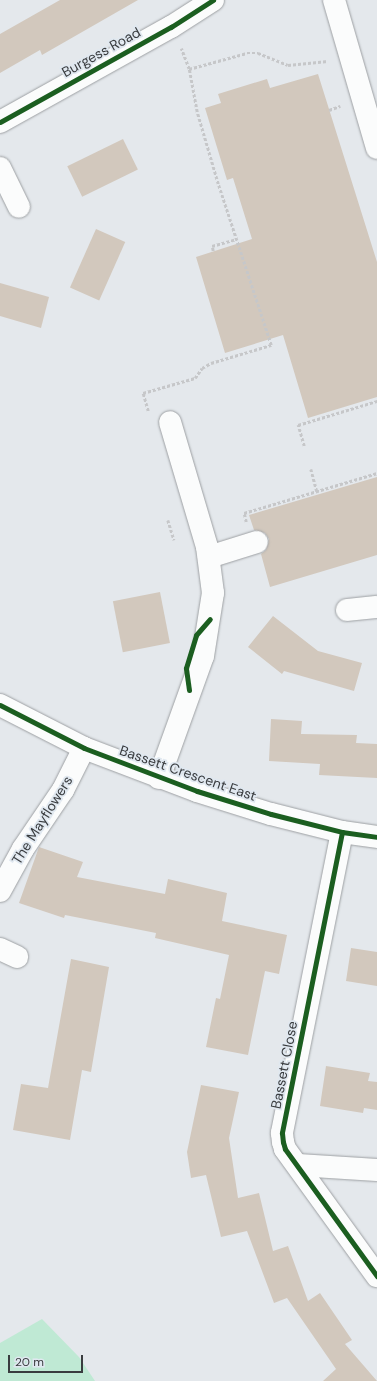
<!DOCTYPE html>
<html>
<head>
<meta charset="utf-8">
<style>
  body { margin:0 }
  #map { position:relative; width:377px; height:1381px; overflow:hidden; background:#e4e8ec; font-family:"DM Sans",sans-serif }
  div>[style] { position:absolute }
  [style*='--x'] { left:calc(var(--x)*1px); top:calc(var(--y)*1px); width:calc(var(--w)*1px); rotate:calc(var(--a)*1deg) }
  .green>* { inset:0; background:#bfe9d4 }
  .building>* { inset:0; background:#d2c8bd; transform-origin:0 0 }
  .path>* { height:2.5px; margin-top:-1.25px; transform-origin:0; background:repeating-linear-gradient(90deg,#c6c7c9 0 3px,transparent 0 5px) }
  .roads { filter:drop-shadow(0 0 1px #9da0a3) drop-shadow(0 0 1px #9da0a3) }
  .minor>* { height:22px; margin:-11px; padding:0 11px; transform-origin:11px; border-radius:11px; background:#fbfcfc }
  .major>* { height:22px; margin:-11px; padding:0 11px; transform-origin:11px; border-radius:11px; background:#fbfcfc }
  .cycleway>* { height:5px; margin:-2.5px; padding:0 2.5px; transform-origin:2.5px; border-radius:2.5px; background:#1b5e20 }
  span { translate:-50% -50%; white-space:nowrap; text-align:center; line-height:1.15; -webkit-text-stroke:3.5px #e0e8f0; paint-order:stroke }
  .street-label { font-size:14px; color:#393c3f }
  .scale { position:absolute; left:8px; top:1355px; width:75px; height:18px; box-sizing:border-box; border:2px solid #393c3f; border-top:0; padding-left:5px; font-size:12px; line-height:14px; white-space:nowrap; color:#393c3f; -webkit-text-stroke:3px #e0e8f0; paint-order:stroke }
</style>
</head>
<body>
<div id="map">
  <div class="green">
    <div style="clip-path:polygon(42px 1319px,79px 1357px,95px 1381px,0 1381px,0 1343px)"></div>
  </div>
  <div class="building">
    <div style="clip-path:polygon(60px 0,138px 0,42px 55px,40px 50px,0 73px,0 34px)"></div>
    <div style="clip-path:polygon(318px 74px,377px 262px,377px 397px,308px 418px,283px 335px,225px 353px,196px 257px,252px 239px,233px 178px,227px 180px,205px 108px,221px 103px,218px 94px,267px 79px,270px 88px)"></div>
    <div style="left:123px;top:139px;width:34px;height:62px;rotate:64deg"></div>
    <div style="left:96px;top:229px;width:32px;height:64px;rotate:24deg"></div>
    <div style="clip-path:polygon(0 283px,49px 297px,41px 328px,0 316px)"></div>
    <div style="clip-path:polygon(377px 477px,377px 555px,270px 587px,261px 554px,266px 550px,269px 539px,265px 533px,254px 530px,249px 515px)"></div>
    <div style="left:160px;top:592px;width:52px;height:48px;rotate:79deg"></div>
    <div style="clip-path:polygon(273px 616px,318px 651px,362px 663px,354px 691px,284px 671px,282px 674px,248px 647px)"></div>
    <div style="clip-path:polygon(271px 719px,302px 721px,301px 734px,357px 735px,356px 743px,377px 744px,377px 778px,319px 775px,320px 764px,269px 761px)"></div>
    <div style="clip-path:polygon(39px 847px,83px 862px,77px 877px,165px 894px,168px 879px,227px 893px,222px 921px,287px 935px,279px 974px,265px 971px,248px 1055px,206px 1047px,216px 998px,220px 999px,229px 955px,155px 938px,156px 933px,65px 915px,64px 918px,19px 903px)"></div>
    <div style="clip-path:polygon(351px 948px,377px 952px,377px 986px,346px 981px)"></div>
    <div style="clip-path:polygon(71px 959px,109px 967px,91px 1072px,82px 1070px,70px 1140px,13px 1130px,21px 1084px,48px 1088px)"></div>
    <div style="clip-path:polygon(326px 1066px,370px 1073px,368px 1081px,377px 1082px,377px 1110px,364px 1108px,363px 1113px,320px 1106px)"></div>
    <div style="clip-path:polygon(201px 1085px,239px 1092px,229px 1138px,238px 1198px,259px 1193px,273px 1251px,288px 1246px,308px 1301px,320px 1293px,352px 1340px,345px 1344px,377px 1381px,323px 1381px,336px 1369px,287px 1298px,274px 1303px,247px 1231px,221px 1237px,206px 1175px,191px 1178px,187px 1152px)"></div>
  </div>
  <div class="path">
    <div style="--x:189;--y:69;--w:60;--a:-15.4"></div>
    <div style="--x:247;--y:53;--w:11;--a:0"></div>
    <div style="--x:258;--y:53;--w:32;--a:22"></div>
    <div style="--x:288;--y:65;--w:40;--a:-5.7"></div>
    <div style="--x:329;--y:110;--w:12;--a:-20"></div>
    <div style="--x:213;--y:251;--w:5;--a:-101"></div>
    <div style="--x:212;--y:246;--w:26;--a:-16"></div>
    <div style="--x:148;--y:411;--w:19;--a:-106"></div>
    <div style="--x:143;--y:393;--w:54;--a:-16.1"></div>
    <div style="--x:195;--y:378;--w:12;--a:-55"></div>
    <div style="--x:202;--y:368;--w:10;--a:-29"></div>
    <div style="--x:211;--y:363;--w:63;--a:-16.7"></div>
    <div style="--x:271;--y:345;--w:169;--a:-108.2"></div>
    <div style="--x:218;--y:184;--w:75;--a:-106.3"></div>
    <div style="--x:197;--y:112;--w:44;--a:-100.5"></div>
    <div style="--x:189;--y:69;--w:22;--a:-111"></div>
    <div style="--x:304;--y:446;--w:22;--a:-106"></div>
    <div style="--x:298;--y:425;--w:83;--a:-16.9"></div>
    <div style="--x:311;--y:469;--w:23;--a:75"></div>
    <div style="--x:168;--y:520;--w:21;--a:73"></div>
    <div style="--x:246;--y:522;--w:9;--a:-103"></div>
    <div style="--x:244;--y:513;--w:139;--a:-16.7"></div>
  </div>
  <div class="roads">
    <div class="minor">
      <div style="--x:334;--y:0;--w:154;--a:73.8"></div>
      <div style="--x:0;--y:168;--w:43;--a:64"></div>
      <div style="--x:209;--y:557;--w:50;--a:-17.4"></div>
      <div style="--x:347;--y:610;--w:30;--a:-6"></div>
      <div style="--x:0;--y:705;--w:94;--a:27.1"></div>
      <div style="--x:84;--y:748;--w:121;--a:20.8"></div>
      <div style="--x:197;--y:791;--w:77;--a:17.3"></div>
      <div style="--x:271;--y:814;--w:73;--a:14.2"></div>
      <div style="--x:342;--y:832;--w:35;--a:8"></div>
      <div style="--x:159;--y:778;--w:130;--a:-70.2"></div>
      <div style="--x:203;--y:656;--w:64;--a:-81"></div>
      <div style="--x:213;--y:593;--w:46;--a:-97.4"></div>
      <div style="--x:207;--y:547;--w:130;--a:-106.5"></div>
      <div style="--x:342;--y:832;--w:307;--a:101.3"></div>
      <div style="--x:282;--y:1133;--w:9;--a:84"></div>
      <div style="--x:283;--y:1142;--w:7;--a:74"></div>
      <div style="--x:285;--y:1149;--w:157;--a:54.1"></div>
      <div style="--x:0;--y:891;--w:48;--a:-61.3"></div>
      <div style="--x:23;--y:849;--w:71;--a:-55.9"></div>
      <div style="--x:63;--y:790;--w:47;--a:-63.4"></div>
      <div style="--x:0;--y:949;--w:19;--a:25"></div>
      <div style="--x:298;--y:1165;--w:79;--a:3.6"></div>
    </div>
    <div class="major">
      <div style="--x:0;--y:122;--w:196;--a:-29.1"></div>
      <div style="--x:171;--y:27;--w:50;--a:-32.7"></div>
    </div>
  </div>
  <div class="cycleway">
    <div style="--x:0;--y:122;--w:196;--a:-29.1"></div>
    <div style="--x:171;--y:27;--w:50;--a:-32.7"></div>
    <div style="--x:189;--y:690;--w:22;--a:-98"></div>
    <div style="--x:186;--y:668;--w:34;--a:-73"></div>
    <div style="--x:196;--y:635;--w:21;--a:-49"></div>
    <div style="--x:0;--y:705;--w:94;--a:27.1"></div>
    <div style="--x:84;--y:748;--w:121;--a:20.8"></div>
    <div style="--x:197;--y:791;--w:77;--a:17.3"></div>
    <div style="--x:271;--y:814;--w:73;--a:14.2"></div>
    <div style="--x:342;--y:832;--w:35;--a:8"></div>
    <div style="--x:342;--y:832;--w:307;--a:101.3"></div>
    <div style="--x:282;--y:1133;--w:9;--a:84"></div>
    <div style="--x:283;--y:1142;--w:7;--a:74"></div>
    <div style="--x:285;--y:1149;--w:157;--a:54.1"></div>
  </div>
  <div class="street-label">
    <span style="left:101px;top:52px;rotate:-29deg">Burgess Road</span>
    <span style="left:188px;top:773px;rotate:19deg">Bassett Crescent East</span>
    <span style="left:42px;top:820px;rotate:-58deg">The Mayflowers</span>
    <span style="left:284px;top:1065px;rotate:-79deg">Bassett Close</span>
  </div>
  <div class="scale">20 m</div>
</div>
</body>
</html>
